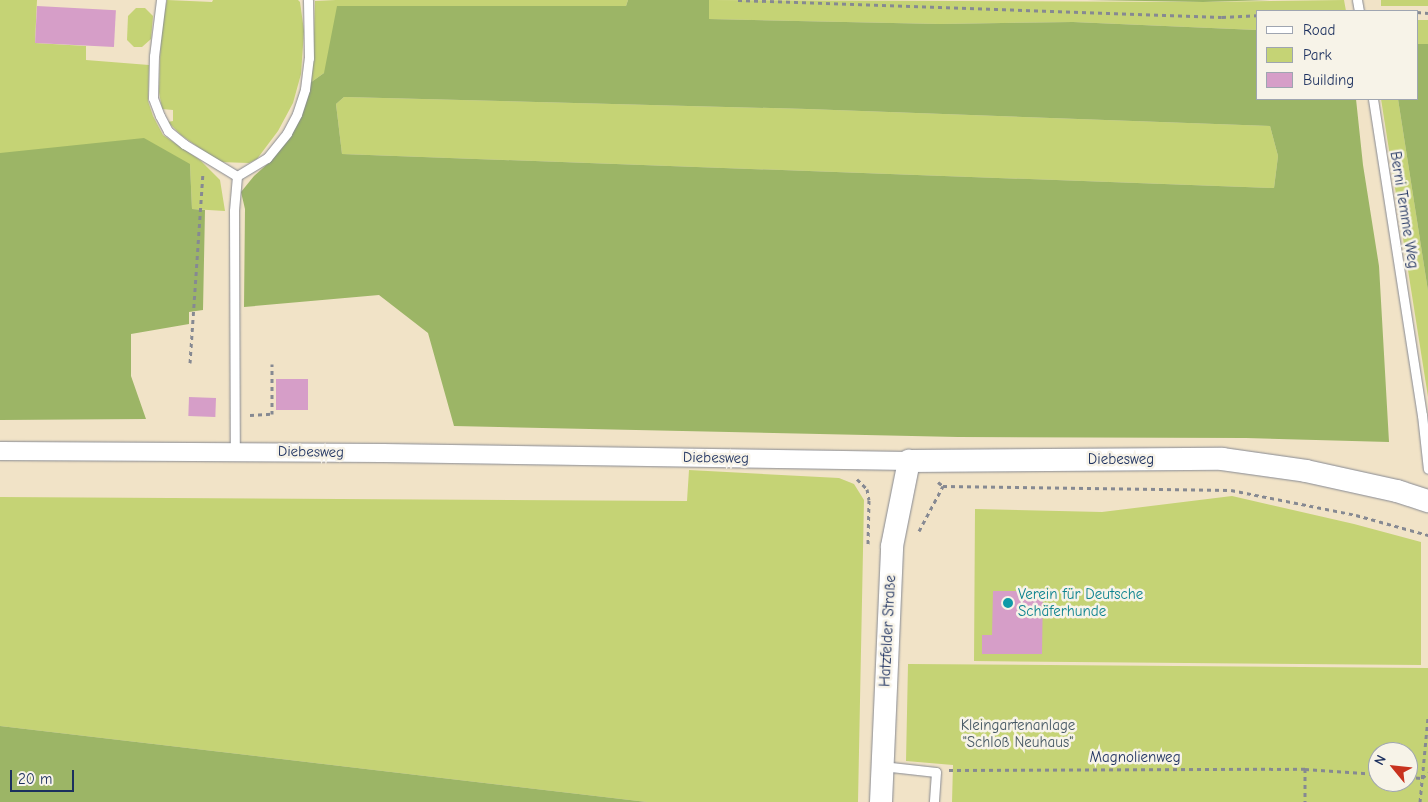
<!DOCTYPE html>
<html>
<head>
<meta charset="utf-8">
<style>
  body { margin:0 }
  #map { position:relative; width:1428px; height:802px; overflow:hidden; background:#f1e3c7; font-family:"Comic Neue",sans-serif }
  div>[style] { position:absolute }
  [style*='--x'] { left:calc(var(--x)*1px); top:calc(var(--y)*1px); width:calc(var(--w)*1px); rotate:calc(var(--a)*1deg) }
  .green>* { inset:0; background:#c5d375; transform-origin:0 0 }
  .forest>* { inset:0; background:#9cb566 }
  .building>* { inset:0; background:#d69ec8; transform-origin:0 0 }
  .path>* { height:3px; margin-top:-1.5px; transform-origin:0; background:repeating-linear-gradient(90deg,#868992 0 4px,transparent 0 8px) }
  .roads { filter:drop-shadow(0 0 1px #868992) drop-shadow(0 0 1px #868992) }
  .service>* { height:9px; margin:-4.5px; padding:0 4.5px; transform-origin:4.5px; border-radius:4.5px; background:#fff }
  .minor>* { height:18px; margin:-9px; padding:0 9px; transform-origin:9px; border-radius:9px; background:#fff }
  .tertiary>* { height:22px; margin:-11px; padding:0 11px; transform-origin:11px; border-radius:11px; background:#fff }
  .dots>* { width:14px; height:14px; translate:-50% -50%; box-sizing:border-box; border:2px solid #f7f3e8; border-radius:50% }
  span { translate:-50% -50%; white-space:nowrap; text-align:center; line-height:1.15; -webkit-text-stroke:5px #f7f3e8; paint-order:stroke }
  .street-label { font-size:15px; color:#1b2f5e }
  .culture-label { font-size:15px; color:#0d838f }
  .left { translate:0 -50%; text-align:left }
  .park-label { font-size:15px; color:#465864 }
  .legend { position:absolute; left:1256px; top:10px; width:162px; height:90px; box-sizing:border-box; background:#f7f3e8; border:1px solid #9fa5b1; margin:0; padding:6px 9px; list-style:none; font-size:15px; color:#1b2f5e }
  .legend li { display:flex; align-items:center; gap:10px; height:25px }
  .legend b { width:25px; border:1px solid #9fa5b1 }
  .north { position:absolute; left:1368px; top:742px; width:50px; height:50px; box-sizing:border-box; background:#f7f3e8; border:1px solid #9fa5b1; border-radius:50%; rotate:298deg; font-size:14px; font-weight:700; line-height:20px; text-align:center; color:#1b2f5e }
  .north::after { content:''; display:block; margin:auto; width:18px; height:22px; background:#c8321e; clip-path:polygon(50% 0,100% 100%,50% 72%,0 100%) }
  .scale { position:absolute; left:10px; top:770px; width:64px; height:22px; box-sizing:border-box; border:2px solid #1b2f5e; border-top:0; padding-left:6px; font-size:15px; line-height:18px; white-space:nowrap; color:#1b2f5e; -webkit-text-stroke:4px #f7f3e8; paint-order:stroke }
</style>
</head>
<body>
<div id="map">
  <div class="green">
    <div style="clip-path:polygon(0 0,37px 0,35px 43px,86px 46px,86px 60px,149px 65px,148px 101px,153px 116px,163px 135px,200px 160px,220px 180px,225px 211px,192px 209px,190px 164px,0 153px)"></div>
    <div style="clip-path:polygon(167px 0,212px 2px,213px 0,298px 0,300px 2px,304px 31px,301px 74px,293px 103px,278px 131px,257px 159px,249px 163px,219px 162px,181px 135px,168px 122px,173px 121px,173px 110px,162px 109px,159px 92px,161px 29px)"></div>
    <div style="clip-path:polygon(336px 0,628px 0,626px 6px,324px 73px,310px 83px,313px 66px,315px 1px)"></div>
    <div style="clip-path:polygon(709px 0,1203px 2px,1344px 0,1346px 11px,1257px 11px,1257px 30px,1073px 22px,940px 24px,708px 19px)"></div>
    <div style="left:1381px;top:0;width:47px;height:6px"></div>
    <div style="clip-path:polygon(136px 8px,145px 8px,153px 16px,151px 39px,142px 47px,134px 47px,127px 40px,128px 16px)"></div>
    <div style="left:1417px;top:20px;width:11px;height:24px"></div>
    <div style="clip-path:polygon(344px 97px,807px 109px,1270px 126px,1278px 156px,1274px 188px,342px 154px,336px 104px)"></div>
    <div style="clip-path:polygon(1381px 99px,1398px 99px,1428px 291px,1428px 397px)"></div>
    <div style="clip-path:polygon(689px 470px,839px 478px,854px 484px,864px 500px,858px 802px,647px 802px,0 726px,0 497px,687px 501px)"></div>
    <div style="clip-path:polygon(1232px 496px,1354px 524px,1421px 542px,1421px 665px,974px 661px,975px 509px,1102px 512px)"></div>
    <div style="clip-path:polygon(evenodd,908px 664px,1428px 668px,1428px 802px,952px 802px,953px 765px,906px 761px,908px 664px,1378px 752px,1408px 752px,1408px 782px,1378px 782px,1378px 752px)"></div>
  </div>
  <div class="forest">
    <div style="clip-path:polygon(evenodd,628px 0,709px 0,709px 19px,940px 24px,1073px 22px,1257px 30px,1257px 99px,1356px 99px,1363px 165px,1379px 266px,1389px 442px,1246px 438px,958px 437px,454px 426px,428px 333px,379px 295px,244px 307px,245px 209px,241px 192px,254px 176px,272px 160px,300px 120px,310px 83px,324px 73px,337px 6px,626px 6px,628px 0,344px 97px,807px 109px,1270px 126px,1278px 156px,1274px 188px,342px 154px,336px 104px,344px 97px)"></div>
    <div style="clip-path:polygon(1087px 0,1270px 0,1203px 2px)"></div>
    <div style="clip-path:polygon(1417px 44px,1428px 44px,1428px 291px,1398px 99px,1417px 99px)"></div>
    <div style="clip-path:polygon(144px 138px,190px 164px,192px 209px,205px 210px,203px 310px,189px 312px,189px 324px,131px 334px,131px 376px,146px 419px,0 420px,0 153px)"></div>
    <div style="clip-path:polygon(0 726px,647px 802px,0 802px)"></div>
  </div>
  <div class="building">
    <div style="left:37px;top:6px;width:79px;height:37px;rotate:3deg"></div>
    <div style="left:276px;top:379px;width:32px;height:31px"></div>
    <div style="left:189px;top:397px;width:27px;height:19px;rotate:2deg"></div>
    <div style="clip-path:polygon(993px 591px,1043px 591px,1042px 654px,982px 654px,982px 635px,992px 635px)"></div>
  </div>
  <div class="path">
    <div style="--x:738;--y:0;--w:484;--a:2"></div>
    <div style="--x:1222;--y:17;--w:35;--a:-3"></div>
    <div style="--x:1417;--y:12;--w:11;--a:5"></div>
    <div style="--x:190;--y:363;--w:191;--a:-86.1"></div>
    <div style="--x:250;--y:415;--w:22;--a:-3"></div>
    <div style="--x:272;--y:414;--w:50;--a:-90"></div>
    <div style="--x:857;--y:479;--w:14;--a:45"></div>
    <div style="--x:867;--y:489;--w:11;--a:80"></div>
    <div style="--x:869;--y:500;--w:44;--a:91.3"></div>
    <div style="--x:938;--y:482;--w:6;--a:39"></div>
    <div style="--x:943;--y:486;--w:288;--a:0.8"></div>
    <div style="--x:1231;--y:490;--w:127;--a:11.3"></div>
    <div style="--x:1356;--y:515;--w:75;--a:15.5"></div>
    <div style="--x:919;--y:531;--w:51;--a:-61.9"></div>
    <div style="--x:1305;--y:769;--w:33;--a:90"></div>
    <div style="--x:949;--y:770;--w:356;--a:-0.2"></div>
    <div style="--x:1305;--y:769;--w:73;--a:3.9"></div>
    <div style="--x:1408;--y:777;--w:14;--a:4"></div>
    <div style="--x:1422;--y:778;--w:8;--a:-40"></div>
    <div style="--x:1420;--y:802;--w:85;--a:-84.6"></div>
  </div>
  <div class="roads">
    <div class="service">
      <div style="--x:161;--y:0;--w:56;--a:97.1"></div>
      <div style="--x:154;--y:56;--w:42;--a:91.4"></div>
      <div style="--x:153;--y:98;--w:19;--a:69"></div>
      <div style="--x:160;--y:116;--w:17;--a:62"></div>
      <div style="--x:168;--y:131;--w:21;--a:39"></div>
      <div style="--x:184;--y:144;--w:62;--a:31.1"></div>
      <div style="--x:237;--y:176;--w:35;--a:95"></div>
      <div style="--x:234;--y:211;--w:241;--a:89.8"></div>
      <div style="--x:1357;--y:0;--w:11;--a:80"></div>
      <div style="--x:1373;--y:99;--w:320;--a:81.2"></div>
      <div style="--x:1422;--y:415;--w:54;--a:83.7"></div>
      <div style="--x:237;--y:176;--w:35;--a:-31"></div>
      <div style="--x:267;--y:158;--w:32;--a:-51"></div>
      <div style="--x:287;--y:133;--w:21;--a:-62"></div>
      <div style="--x:297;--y:114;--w:26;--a:-72"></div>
      <div style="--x:305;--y:89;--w:31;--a:-83"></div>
      <div style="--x:309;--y:58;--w:58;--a:-91"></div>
      <div style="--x:882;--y:766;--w:54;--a:6.3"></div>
      <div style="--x:936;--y:772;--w:30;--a:94"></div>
    </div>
    <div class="minor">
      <div style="--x:0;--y:451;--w:383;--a:0.3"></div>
      <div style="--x:383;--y:453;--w:526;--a:0.87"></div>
    </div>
    <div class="tertiary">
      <div style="--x:881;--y:802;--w:256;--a:-87.5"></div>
      <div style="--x:892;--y:546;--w:87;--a:-78.7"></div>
      <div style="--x:909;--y:461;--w:313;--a:-0.4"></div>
      <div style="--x:1222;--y:459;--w:85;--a:8.1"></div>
      <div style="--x:1306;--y:471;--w:93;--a:12.4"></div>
      <div style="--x:1397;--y:491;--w:33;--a:18"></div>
    </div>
  </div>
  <div class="dots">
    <div style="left:1008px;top:603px;background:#0f9aa8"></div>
  </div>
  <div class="street-label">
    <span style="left:1404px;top:210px;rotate:81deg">Berni Temme Weg</span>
    <span style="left:311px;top:452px;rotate:1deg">Diebesweg</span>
    <span style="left:716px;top:458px;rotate:1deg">Diebesweg</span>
    <span style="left:1121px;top:460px">Diebesweg</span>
    <span style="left:888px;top:631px;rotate:-87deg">Hatzfelder Straße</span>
    <span style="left:1135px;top:758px">Magnolienweg</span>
  </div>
  <div class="culture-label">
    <span class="left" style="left:1018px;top:603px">Verein für Deutsche<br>Schäferhunde</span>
  </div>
  <div class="park-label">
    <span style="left:1018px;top:734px">Kleingartenanlage<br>"Schloß Neuhaus"</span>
  </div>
  <ul class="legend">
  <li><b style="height:6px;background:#fff"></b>Road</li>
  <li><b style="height:14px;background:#c5d375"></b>Park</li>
  <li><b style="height:14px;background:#d69ec8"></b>Building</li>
  </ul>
  <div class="north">N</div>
  <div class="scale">20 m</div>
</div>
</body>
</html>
